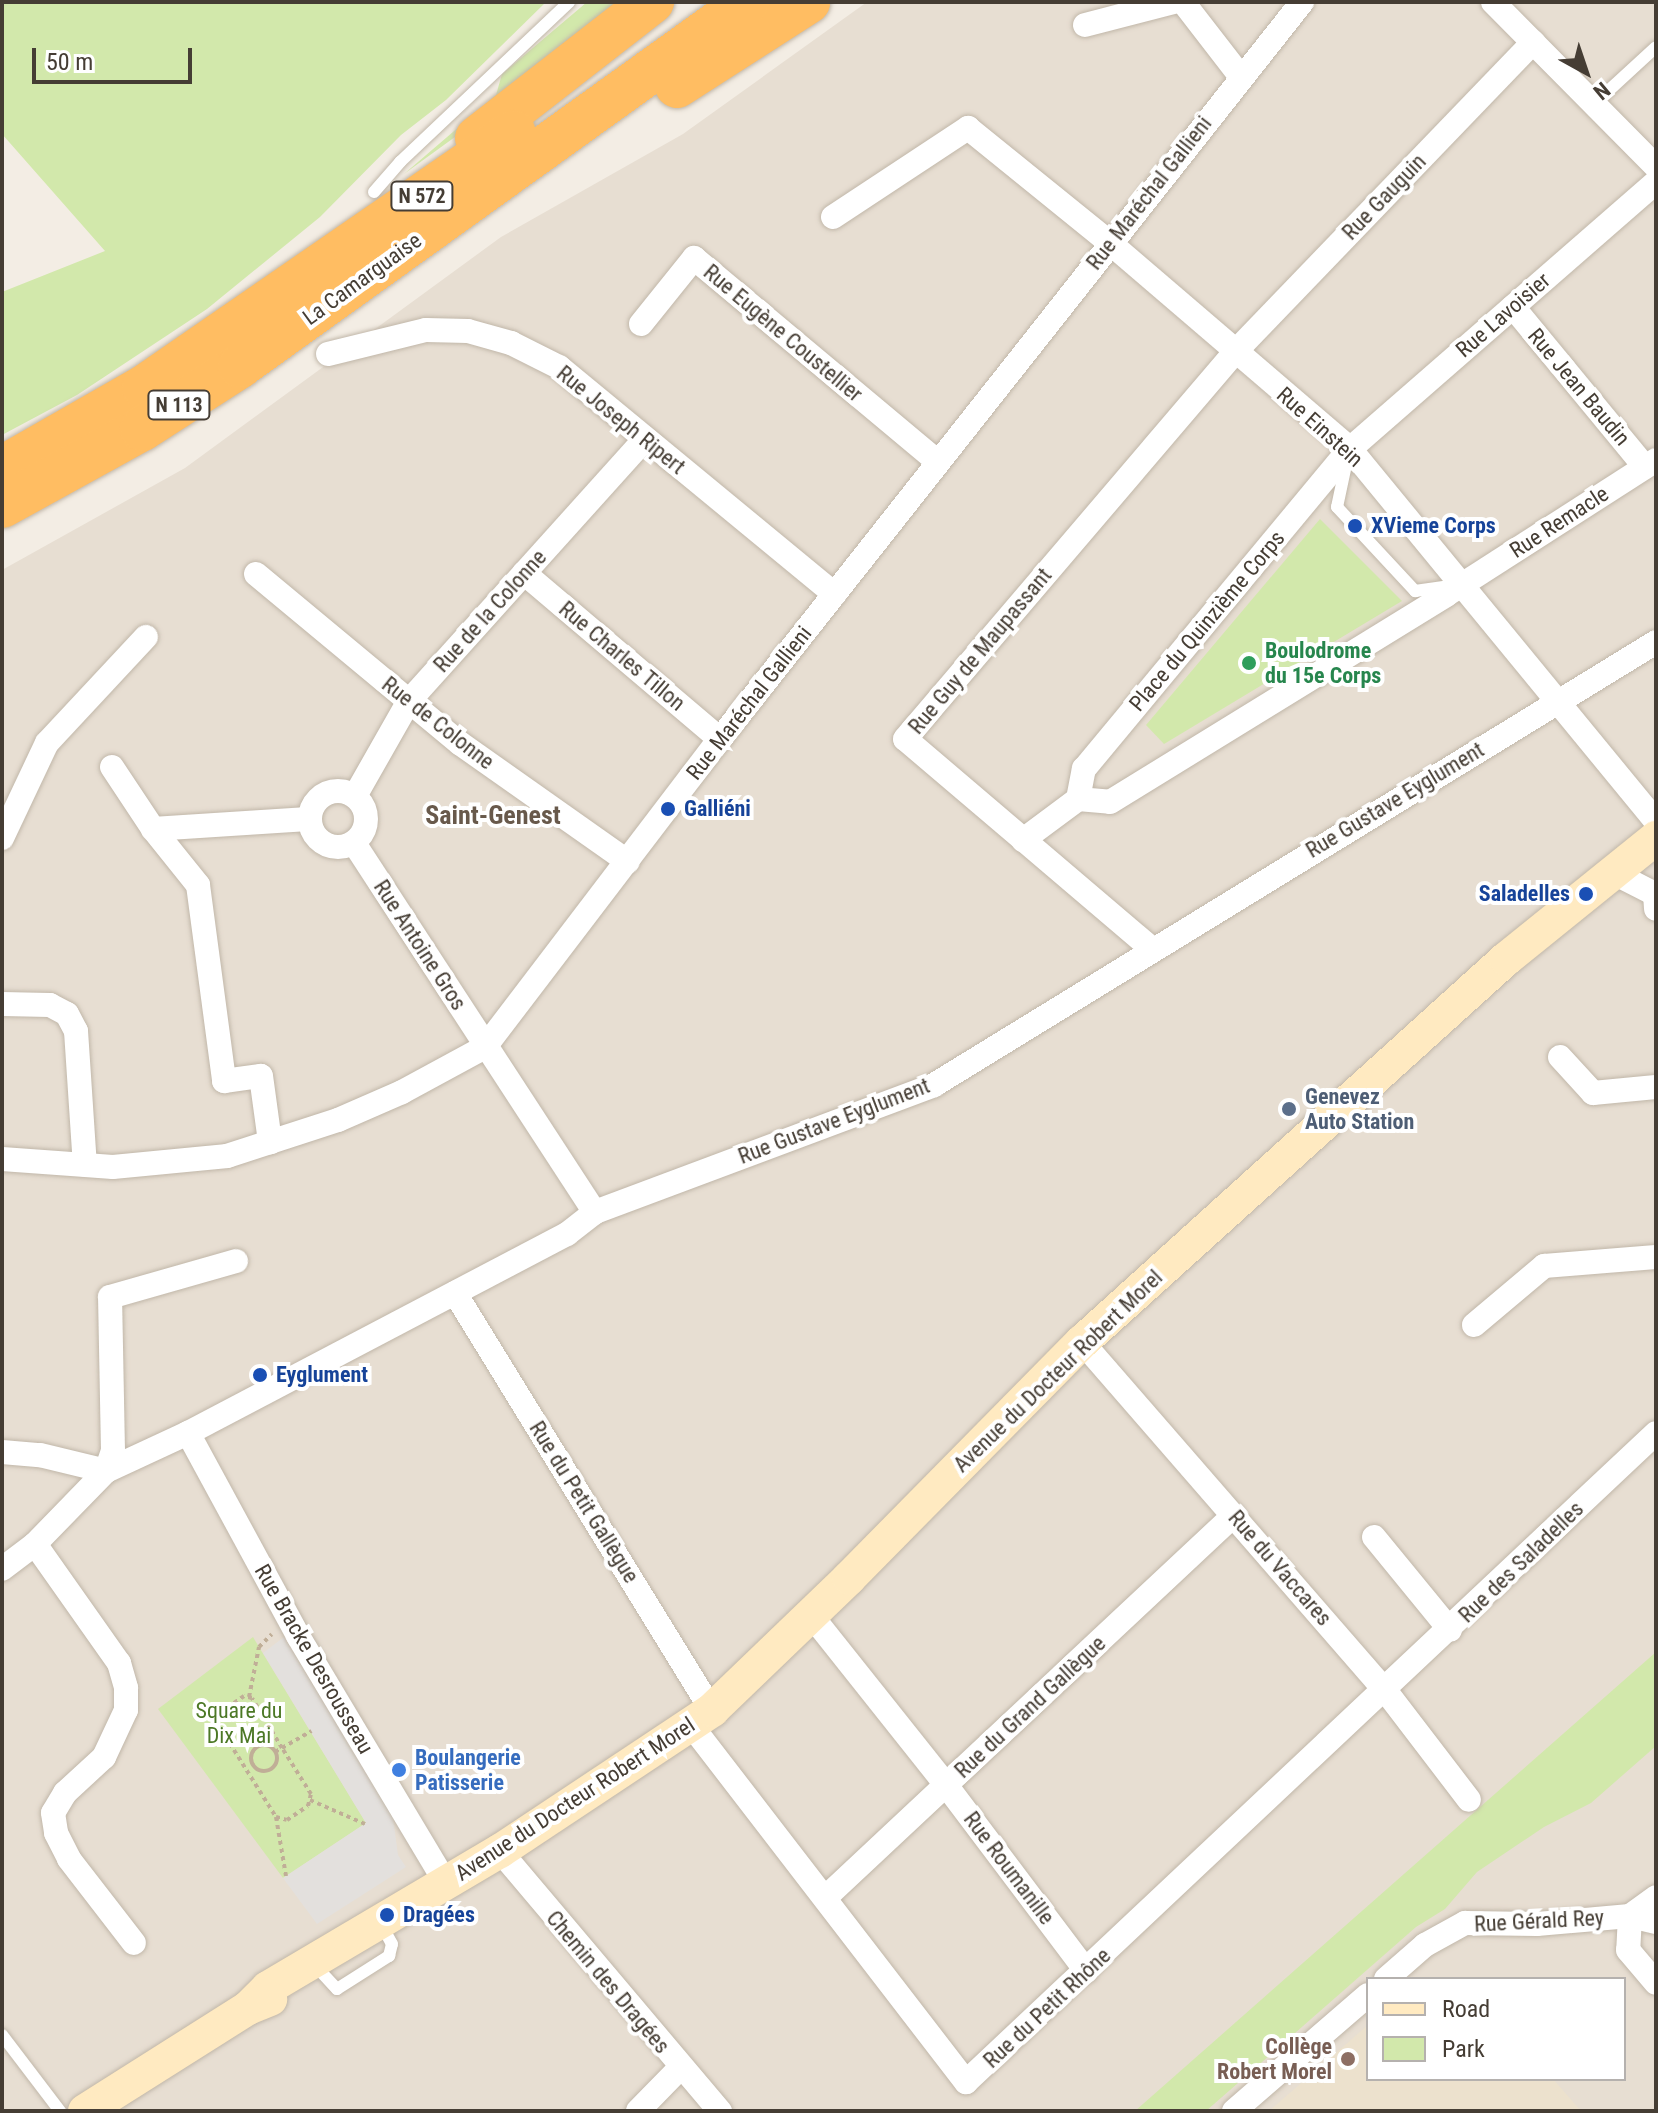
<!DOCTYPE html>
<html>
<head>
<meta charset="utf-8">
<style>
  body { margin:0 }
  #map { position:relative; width:1658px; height:2113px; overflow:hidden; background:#f3ede4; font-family:"Roboto Condensed",sans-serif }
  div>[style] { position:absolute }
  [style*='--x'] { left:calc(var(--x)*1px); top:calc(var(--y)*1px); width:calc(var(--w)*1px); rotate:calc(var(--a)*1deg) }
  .residential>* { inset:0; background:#e7ded2 }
  .education>* { inset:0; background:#ece1cd }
  .green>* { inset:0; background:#d2e8ab }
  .parking>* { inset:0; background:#e3e0dd }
  .path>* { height:4px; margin-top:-2px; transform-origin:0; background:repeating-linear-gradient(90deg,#c0ae97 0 4px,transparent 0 8px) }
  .path>.ring { margin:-2px; padding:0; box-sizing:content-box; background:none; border:4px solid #c0ae97; border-radius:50% }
  .roads { filter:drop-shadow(0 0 2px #c1b7a9) drop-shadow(0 0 2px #c1b7a9) }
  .lane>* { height:12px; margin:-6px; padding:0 6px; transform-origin:6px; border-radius:6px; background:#fff }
  .street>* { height:24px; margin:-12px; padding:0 12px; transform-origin:12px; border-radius:12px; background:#fff }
  .street>.ring { margin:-12px; padding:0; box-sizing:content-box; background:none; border:24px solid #fff; border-radius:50% }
  .secondary>* { height:34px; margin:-17px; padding:0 17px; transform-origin:17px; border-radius:17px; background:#ffeac1 }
  .highway>* { height:44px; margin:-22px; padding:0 22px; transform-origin:22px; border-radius:22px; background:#ffbd62 }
  .dots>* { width:22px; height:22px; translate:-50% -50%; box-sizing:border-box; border:4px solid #fff; border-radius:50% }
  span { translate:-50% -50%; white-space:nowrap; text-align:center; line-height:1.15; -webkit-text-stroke:8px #fff; paint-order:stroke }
  .shield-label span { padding:2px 6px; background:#fff; border:2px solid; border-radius:6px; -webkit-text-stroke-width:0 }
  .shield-label { font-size:20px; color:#453d34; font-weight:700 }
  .street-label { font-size:22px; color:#453d34 }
  .transit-label { font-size:22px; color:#164399; font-weight:700 }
  .left { translate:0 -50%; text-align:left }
  .right { translate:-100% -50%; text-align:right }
  .leisure-label { font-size:22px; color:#27864d; font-weight:700 }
  .service-label { font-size:22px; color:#4e5e75; font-weight:700 }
  .park-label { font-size:22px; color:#4c7826 }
  .shop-label { font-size:22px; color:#366cbe; font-weight:700 }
  .education-label { font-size:22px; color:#785e54; font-weight:700 }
  .quarter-label { font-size:26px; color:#68594b; font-weight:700 }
  .frame { position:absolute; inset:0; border:4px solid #453d34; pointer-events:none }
  .legend { position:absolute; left:1366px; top:1977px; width:260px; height:104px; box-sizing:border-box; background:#fff; border:2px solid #b5b1ae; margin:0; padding:10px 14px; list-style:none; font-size:24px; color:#453d34 }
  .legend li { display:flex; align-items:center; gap:16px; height:40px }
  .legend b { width:40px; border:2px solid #b5b1ae }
  .north { position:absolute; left:1546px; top:32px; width:80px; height:80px; -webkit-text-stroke:6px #fff; paint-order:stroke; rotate:140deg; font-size:22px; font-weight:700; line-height:32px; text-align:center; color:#453d34 }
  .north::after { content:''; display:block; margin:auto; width:28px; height:36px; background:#453d34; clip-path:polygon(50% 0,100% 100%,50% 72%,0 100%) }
  .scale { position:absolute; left:32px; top:48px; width:160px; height:36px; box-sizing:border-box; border:4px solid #453d34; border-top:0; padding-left:10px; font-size:24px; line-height:28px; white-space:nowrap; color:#453d34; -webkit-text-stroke:6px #fff; paint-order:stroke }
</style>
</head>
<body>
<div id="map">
  <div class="residential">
    <div style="clip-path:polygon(evenodd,867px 2px,1656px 2px,1656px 2111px,2px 2111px,2px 570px,185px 468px,501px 237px,683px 134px,867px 2px,1368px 1979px,1624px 1979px,1624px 2079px,1368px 2079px,1368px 1979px)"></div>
  </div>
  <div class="education">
    <div style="clip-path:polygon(1368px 2025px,1368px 2079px,1553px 2079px,1581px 2111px,1269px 2111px)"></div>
  </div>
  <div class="green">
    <div style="clip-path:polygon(2px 2px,546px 2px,446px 100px,401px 135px,320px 217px,207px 309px,77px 395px,2px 435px,2px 292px,105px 251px,2px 134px)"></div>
    <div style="clip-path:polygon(587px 2px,625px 2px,517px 92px,404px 174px,496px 95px,502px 74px)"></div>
    <div style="clip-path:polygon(1320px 519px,1402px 601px,1164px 744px,1146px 725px)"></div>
    <div style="clip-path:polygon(253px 1637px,366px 1823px,283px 1878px,158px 1709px)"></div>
    <div style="clip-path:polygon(1656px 1652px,1656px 1746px,1591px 1803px,1544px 1827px,1477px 1872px,1445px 1909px,1416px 1927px,1206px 2111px,1135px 2111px)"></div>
  </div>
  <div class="parking">
    <div style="clip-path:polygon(284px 1637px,393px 1818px,398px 1855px,406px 1867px,317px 1924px,283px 1878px,366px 1823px,263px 1653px)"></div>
  </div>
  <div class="path">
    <div style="--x:249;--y:1697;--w:51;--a:-78.7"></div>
    <div style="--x:259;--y:1647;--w:18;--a:-45"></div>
    <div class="ring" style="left:251px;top:1745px;width:22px;height:22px"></div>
    <div style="--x:275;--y:1752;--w:8;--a:-30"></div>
    <div style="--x:282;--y:1748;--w:58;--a:-121"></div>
    <div style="--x:252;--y:1698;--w:8;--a:-166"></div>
    <div style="--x:244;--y:1696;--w:32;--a:145"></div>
    <div style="--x:218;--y:1714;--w:9;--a:96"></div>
    <div style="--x:217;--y:1723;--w:111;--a:57.9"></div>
    <div style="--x:276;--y:1817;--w:11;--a:15"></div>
    <div style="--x:287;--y:1820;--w:25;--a:-34"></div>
    <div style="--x:308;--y:1806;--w:12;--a:-76"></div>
    <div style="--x:311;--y:1794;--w:54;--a:-122.2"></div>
    <div style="--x:282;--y:1748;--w:34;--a:-30"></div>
    <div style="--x:310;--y:1800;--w:60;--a:23.6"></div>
    <div style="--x:276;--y:1817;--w:60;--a:80.4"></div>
  </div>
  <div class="roads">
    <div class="lane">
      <div style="--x:1594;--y:104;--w:84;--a:-42.6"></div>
      <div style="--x:374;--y:192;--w:40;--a:-49"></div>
      <div style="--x:400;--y:162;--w:233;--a:-43.4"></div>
      <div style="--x:1347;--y:460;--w:48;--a:102"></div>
      <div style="--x:1337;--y:507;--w:115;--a:47.1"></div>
      <div style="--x:1415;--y:591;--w:34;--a:-8"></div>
      <div style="--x:322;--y:1973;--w:22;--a:47"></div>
      <div style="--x:337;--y:1989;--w:62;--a:-32.4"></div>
      <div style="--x:389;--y:1956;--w:12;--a:-76"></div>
      <div style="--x:392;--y:1944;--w:13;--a:-119"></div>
      <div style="--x:2;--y:2035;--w:96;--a:52.7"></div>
    </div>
    <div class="street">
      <div style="--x:1183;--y:2;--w:95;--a:52.3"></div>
      <div style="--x:1493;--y:2;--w:232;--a:45.3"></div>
      <div style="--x:1085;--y:25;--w:92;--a:-14.5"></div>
      <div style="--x:833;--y:217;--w:162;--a:-33.4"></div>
      <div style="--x:968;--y:128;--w:183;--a:39"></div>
      <div style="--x:1110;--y:243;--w:316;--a:40.6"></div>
      <div style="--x:1350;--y:449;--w:482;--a:50.6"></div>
      <div style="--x:1513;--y:307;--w:207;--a:50.5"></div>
      <div style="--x:641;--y:324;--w:85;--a:-51.2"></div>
      <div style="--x:694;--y:258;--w:317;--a:39.9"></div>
      <div style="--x:328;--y:354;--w:101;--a:-13.8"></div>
      <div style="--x:426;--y:330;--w:42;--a:1.4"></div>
      <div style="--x:468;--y:331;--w:45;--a:15.6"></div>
      <div style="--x:511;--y:343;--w:54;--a:26.6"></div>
      <div style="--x:559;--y:367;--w:357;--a:39.5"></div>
      <div style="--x:524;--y:573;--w:257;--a:40.3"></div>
      <div style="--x:256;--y:574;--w:266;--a:39.7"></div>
      <div style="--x:461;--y:744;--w:204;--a:35.2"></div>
      <div style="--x:112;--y:767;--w:74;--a:56.5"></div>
      <div style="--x:153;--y:829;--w:72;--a:51.2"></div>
      <div style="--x:198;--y:885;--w:198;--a:82.4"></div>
      <div style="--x:224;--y:1081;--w:37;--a:-8"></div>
      <div style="--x:261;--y:1076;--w:67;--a:82.2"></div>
      <div class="ring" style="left:310px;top:791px;width:32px;height:32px"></div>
      <div style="--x:355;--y:796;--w:109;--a:-60.4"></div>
      <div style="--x:409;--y:701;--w:353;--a:-48"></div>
      <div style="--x:1078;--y:799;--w:32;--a:5"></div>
      <div style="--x:1110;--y:802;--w:395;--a:-31.6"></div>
      <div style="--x:1446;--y:595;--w:250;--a:-32.7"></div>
      <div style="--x:153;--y:829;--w:155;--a:-3.7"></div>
      <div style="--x:2;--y:838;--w:105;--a:-64.7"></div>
      <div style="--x:47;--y:743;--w:145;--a:-47"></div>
      <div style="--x:1023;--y:840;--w:69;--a:-36.7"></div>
      <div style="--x:1078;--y:799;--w:31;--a:-79"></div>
      <div style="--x:1084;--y:769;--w:416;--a:-50.3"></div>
      <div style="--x:1350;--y:449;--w:406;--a:-41.1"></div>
      <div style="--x:354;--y:843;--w:441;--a:56.9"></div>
      <div style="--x:1612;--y:872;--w:48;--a:27.1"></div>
      <div style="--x:1655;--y:894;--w:15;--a:86"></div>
      <div style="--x:1152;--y:949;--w:324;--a:-139.6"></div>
      <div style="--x:905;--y:739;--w:509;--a:-49.55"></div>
      <div style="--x:1235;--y:352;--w:430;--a:-46.1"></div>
      <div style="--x:2;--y:1004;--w:48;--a:1.2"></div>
      <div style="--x:50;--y:1005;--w:19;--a:28"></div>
      <div style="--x:67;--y:1014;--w:19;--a:62"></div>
      <div style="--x:76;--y:1031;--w:134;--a:86.2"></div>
      <div style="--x:1560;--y:1057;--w:49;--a:47.5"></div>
      <div style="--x:1593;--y:1093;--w:63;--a:-5.4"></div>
      <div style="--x:2;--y:1159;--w:111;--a:4.1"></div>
      <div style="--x:113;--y:1167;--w:115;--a:-5.5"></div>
      <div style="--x:227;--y:1156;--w:117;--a:-18"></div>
      <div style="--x:338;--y:1120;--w:70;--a:-23.6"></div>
      <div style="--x:402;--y:1092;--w:94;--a:-28.5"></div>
      <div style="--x:485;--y:1047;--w:387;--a:-52.7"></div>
      <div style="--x:720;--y:739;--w:939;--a:-51.7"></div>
      <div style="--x:455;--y:1293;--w:490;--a:58.4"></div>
      <div style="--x:1474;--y:1325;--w:92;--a:-40.1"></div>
      <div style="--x:1544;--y:1266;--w:112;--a:-4.6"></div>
      <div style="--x:1082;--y:1342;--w:461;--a:49"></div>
      <div style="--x:1385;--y:1690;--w:138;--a:52.6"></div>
      <div style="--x:188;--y:1433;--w:231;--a:61.5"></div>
      <div style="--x:298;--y:1636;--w:288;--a:59.1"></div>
      <div style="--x:2;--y:1452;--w:38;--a:5"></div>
      <div style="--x:40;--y:1455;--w:68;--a:13.6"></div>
      <div style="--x:106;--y:1471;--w:21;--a:-71"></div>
      <div style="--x:113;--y:1451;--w:154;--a:-91.1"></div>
      <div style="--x:110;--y:1297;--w:131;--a:-15.9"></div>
      <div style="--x:1374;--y:1537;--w:120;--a:50.7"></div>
      <div style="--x:35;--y:1544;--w:146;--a:54.8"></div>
      <div style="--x:119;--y:1663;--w:26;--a:74"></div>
      <div style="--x:126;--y:1688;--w:22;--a:90"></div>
      <div style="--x:126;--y:1710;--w:52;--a:115.1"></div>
      <div style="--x:104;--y:1757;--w:53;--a:137.3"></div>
      <div style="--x:65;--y:1793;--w:23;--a:121"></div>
      <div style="--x:53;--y:1813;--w:20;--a:81"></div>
      <div style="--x:56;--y:1833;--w:29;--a:63"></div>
      <div style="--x:69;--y:1859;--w:106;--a:52.3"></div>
      <div style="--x:2;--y:1569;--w:41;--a:-37.1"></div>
      <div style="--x:35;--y:1544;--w:102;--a:-45.8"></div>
      <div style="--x:106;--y:1471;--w:90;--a:-24.9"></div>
      <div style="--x:188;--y:1433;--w:428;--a:-27.7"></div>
      <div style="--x:567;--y:1234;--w:36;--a:-38"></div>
      <div style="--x:595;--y:1212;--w:362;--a:-20.5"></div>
      <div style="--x:934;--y:1085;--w:847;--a:-31.53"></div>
      <div style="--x:811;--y:1615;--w:217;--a:51.5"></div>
      <div style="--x:946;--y:1785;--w:233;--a:53"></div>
      <div style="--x:691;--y:1725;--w:451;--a:52.4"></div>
      <div style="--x:966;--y:2082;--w:947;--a:-43.25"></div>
      <div style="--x:500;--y:1851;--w:341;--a:49.8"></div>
      <div style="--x:825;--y:1898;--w:560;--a:-43.12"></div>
      <div style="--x:1656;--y:1922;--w:27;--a:-167"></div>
      <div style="--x:1630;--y:1916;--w:34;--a:93"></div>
      <div style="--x:1628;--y:1950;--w:43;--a:49.7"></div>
      <div style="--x:1386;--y:1979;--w:52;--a:-41.1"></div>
      <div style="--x:1425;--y:1945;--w:46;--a:-28.8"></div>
      <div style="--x:1465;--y:1923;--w:72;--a:0.8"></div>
      <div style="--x:1537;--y:1924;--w:93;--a:-4.9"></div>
      <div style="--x:1630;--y:1916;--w:32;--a:-36"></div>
      <div style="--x:638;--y:2111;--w:62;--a:-45.7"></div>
      <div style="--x:1234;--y:2111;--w:177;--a:-40.9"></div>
    </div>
    <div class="secondary">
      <div style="--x:248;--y:2008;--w:28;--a:-45"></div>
      <div style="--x:268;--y:1988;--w:269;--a:-30.6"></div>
      <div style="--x:500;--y:1851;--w:255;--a:-33.6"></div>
      <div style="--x:712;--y:1710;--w:190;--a:-43.9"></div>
      <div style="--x:849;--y:1578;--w:332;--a:-45.4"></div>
      <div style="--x:1082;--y:1342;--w:571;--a:-42.09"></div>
      <div style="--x:1506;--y:959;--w:193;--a:-38.9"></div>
      <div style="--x:85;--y:2111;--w:193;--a:-32.3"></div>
      <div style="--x:248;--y:2008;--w:24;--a:-22"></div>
    </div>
    <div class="highway">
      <div style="--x:677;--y:86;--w:156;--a:-32.7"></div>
      <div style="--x:477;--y:138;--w:222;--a:-37.9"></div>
      <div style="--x:2;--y:468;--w:163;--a:-29.7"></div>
      <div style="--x:144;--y:387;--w:449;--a:-34.6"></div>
      <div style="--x:2;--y:506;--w:160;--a:-28.8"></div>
      <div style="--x:142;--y:429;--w:117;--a:-32.7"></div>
      <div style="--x:240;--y:366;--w:624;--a:-35.68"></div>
    </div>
  </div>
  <div class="dots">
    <div style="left:1355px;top:526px;background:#1a4fb4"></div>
    <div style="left:1249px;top:663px;background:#2e9e5b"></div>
    <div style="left:668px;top:809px;background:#1a4fb4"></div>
    <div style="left:1586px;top:894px;background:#1a4fb4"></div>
    <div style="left:1289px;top:1109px;background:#5c6f8a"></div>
    <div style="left:260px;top:1375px;background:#1a4fb4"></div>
    <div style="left:399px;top:1770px;background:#3f7fe0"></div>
    <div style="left:387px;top:1915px;background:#1a4fb4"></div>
    <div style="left:1348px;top:2059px;background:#8d6e63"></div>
  </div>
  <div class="shield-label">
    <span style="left:422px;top:196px">N 572</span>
    <span style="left:179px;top:405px">N 113</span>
  </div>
  <div class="street-label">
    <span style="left:1149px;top:193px;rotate:-52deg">Rue Maréchal Gallieni</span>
    <span style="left:1384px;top:197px;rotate:-46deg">Rue Gauguin</span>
    <span style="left:362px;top:279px;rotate:-36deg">La Camarguaise</span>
    <span style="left:1503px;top:315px;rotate:-41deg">Rue Lavoisier</span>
    <span style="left:783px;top:333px;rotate:40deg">Rue Eugène Coustellier</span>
    <span style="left:1579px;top:387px;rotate:50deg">Rue Jean Baudin</span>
    <span style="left:621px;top:420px;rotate:39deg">Rue Joseph Ripert</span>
    <span style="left:1320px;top:427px;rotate:42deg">Rue Einstein</span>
    <span style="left:1559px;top:522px;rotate:-33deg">Rue Remacle</span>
    <span style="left:490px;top:611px;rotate:-48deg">Rue de la Colonne</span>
    <span style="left:1207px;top:621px;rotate:-50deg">Place du Quinzième Corps</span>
    <span style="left:980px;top:651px;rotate:-50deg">Rue Guy de Maupassant</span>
    <span style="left:622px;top:656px;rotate:40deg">Rue Charles Tillon</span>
    <span style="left:749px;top:703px;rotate:-52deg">Rue Maréchal Gallieni</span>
    <span style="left:438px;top:723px;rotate:38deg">Rue de Colonne</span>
    <span style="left:1395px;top:800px;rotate:-31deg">Rue Gustave Eyglument</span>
    <span style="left:420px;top:945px;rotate:57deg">Rue Antoine Gros</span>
    <span style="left:834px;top:1121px;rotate:-21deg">Rue Gustave Eyglument</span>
    <span style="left:1058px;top:1371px;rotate:-44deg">Avenue du Docteur Robert Morel</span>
    <span style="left:584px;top:1502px;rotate:58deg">Rue du Petit Gallègue</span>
    <span style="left:1521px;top:1562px;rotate:-44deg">Rue des Saladelles</span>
    <span style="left:1280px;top:1568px;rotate:49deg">Rue du Vaccares</span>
    <span style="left:314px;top:1659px;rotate:60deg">Rue Bracke Desrousseau</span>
    <span style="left:1030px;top:1707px;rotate:-43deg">Rue du Grand Gallègue</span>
    <span style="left:575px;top:1799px;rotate:-33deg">Avenue du Docteur Robert Morel</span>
    <span style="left:1009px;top:1868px;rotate:53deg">Rue Roumanille</span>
    <span style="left:1539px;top:1921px;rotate:-3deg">Rue Gérald Rey</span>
    <span style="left:608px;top:1982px;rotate:50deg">Chemin des Dragées</span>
    <span style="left:1047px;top:2008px;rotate:-43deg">Rue du Petit Rhône</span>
  </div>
  <div class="transit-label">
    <span class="left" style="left:1371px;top:526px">XVieme Corps</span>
    <span class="left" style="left:684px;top:809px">Galliéni</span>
    <span class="right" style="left:1570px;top:894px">Saladelles</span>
    <span class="left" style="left:276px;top:1375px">Eyglument</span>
    <span class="left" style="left:403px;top:1915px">Dragées</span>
  </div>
  <div class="leisure-label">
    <span class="left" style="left:1265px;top:663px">Boulodrome<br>du 15e Corps</span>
  </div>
  <div class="service-label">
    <span class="left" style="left:1305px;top:1109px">Genevez<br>Auto Station</span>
  </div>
  <div class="park-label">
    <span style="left:239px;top:1723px">Square du<br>Dix Mai</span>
  </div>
  <div class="shop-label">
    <span class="left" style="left:415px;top:1770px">Boulangerie<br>Patisserie</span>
  </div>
  <div class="education-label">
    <span class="right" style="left:1332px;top:2059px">Collège<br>Robert Morel</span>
  </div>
  <div class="quarter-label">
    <span style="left:493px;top:816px">Saint-Genest</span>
  </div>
  <div class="frame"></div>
  <ul class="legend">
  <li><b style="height:10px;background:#ffeac1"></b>Road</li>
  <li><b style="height:22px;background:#d2e8ab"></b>Park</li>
  </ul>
  <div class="north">N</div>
  <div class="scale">50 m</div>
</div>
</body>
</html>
